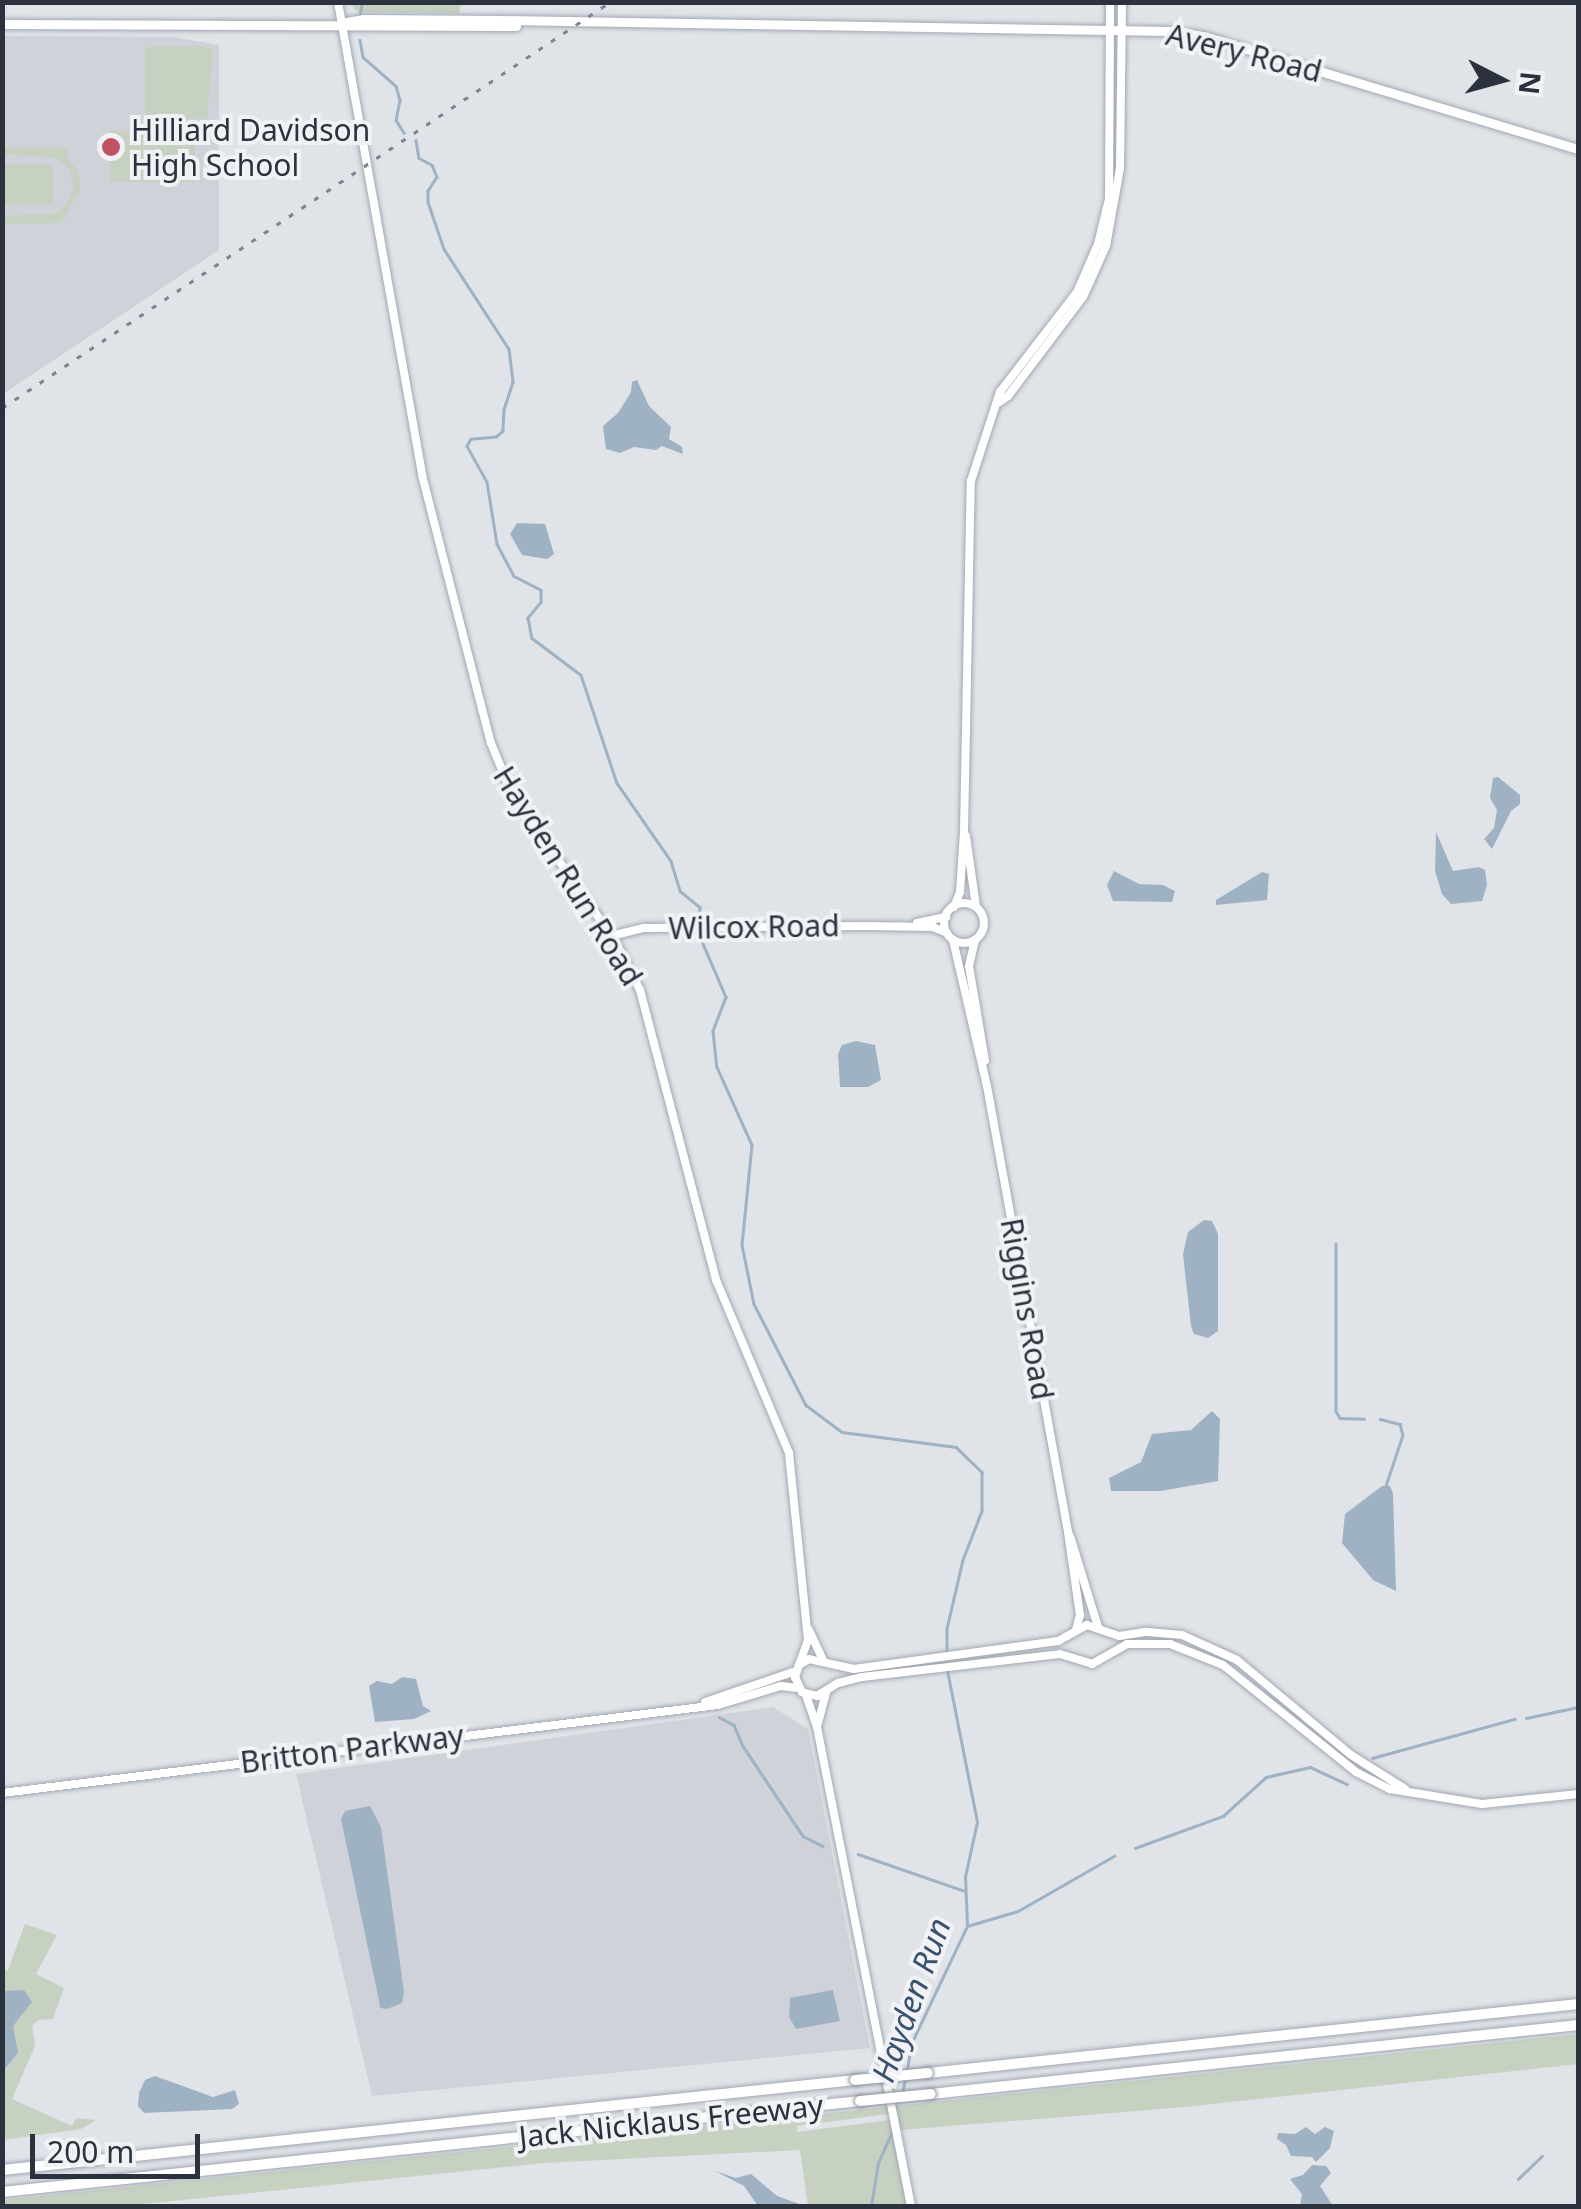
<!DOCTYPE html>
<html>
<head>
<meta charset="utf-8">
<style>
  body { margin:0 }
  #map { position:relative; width:1581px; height:2209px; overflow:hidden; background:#e0e3e8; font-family:"Noto Sans",sans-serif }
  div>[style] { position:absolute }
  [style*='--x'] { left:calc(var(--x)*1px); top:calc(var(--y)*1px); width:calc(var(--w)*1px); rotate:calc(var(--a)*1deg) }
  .built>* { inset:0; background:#cfd3d9 }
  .green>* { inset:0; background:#c6d1c2; transform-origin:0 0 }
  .water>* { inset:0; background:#9fb2c4 }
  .stream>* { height:2.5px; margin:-1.25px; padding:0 1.25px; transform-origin:1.25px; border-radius:1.25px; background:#9fb2c4 }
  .roads { filter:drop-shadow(0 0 2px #a1a8b2) drop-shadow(0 0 2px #a1a8b2) }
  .secondary>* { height:8px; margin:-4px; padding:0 4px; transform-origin:4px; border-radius:4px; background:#fff }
  .secondary>.ring { margin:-4px; padding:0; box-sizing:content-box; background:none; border:8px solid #fff; border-radius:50% }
  .primary>* { height:9px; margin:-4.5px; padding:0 4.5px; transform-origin:4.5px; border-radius:4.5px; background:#fff }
  .highway>* { height:10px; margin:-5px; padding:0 5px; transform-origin:5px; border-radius:5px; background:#fff }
  .rail>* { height:2.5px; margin-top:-1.25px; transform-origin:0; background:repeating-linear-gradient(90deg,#7b8490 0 5px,transparent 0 15px) }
  .bridges { filter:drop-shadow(0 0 2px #89919d) drop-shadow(0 0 2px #89919d) }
  .highway-bridge>* { height:10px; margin:-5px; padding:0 5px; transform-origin:5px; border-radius:5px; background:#fff }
  .dots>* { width:28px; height:28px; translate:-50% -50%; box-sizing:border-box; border:5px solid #f0f2f5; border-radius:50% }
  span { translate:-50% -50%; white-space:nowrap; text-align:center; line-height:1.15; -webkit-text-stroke:8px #f0f2f5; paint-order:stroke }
  .street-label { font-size:30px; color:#2b323e }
  .poi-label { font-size:30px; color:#2b323e }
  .left { translate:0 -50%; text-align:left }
  .water-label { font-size:32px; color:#39516d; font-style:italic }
  .frame { position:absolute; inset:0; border:5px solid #2b323e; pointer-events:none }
  .north { position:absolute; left:1451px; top:30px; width:100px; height:100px; -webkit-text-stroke:8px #f0f2f5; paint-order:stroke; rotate:96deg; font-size:28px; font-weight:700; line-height:40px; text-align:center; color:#2b323e }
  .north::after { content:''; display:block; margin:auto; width:35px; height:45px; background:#2b323e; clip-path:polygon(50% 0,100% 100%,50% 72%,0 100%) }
  .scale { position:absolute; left:30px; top:2134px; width:170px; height:45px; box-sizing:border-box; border:5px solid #2b323e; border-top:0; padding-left:12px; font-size:30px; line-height:35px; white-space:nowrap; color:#2b323e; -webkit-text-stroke:8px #f0f2f5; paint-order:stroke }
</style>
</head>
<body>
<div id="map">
  <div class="built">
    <div style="clip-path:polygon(3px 36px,172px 37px,219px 45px,219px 250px,3px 394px)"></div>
    <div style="clip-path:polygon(773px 1707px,808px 1729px,870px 2048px,372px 2096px,296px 1774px)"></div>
  </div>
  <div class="green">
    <div style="clip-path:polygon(349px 3px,461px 3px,459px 13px,358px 12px)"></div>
    <div style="clip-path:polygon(150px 46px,202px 46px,213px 50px,207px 119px,145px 119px,145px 50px)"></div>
    <div style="left:110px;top:131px;width:85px;height:51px"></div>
    <div style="clip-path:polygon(3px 147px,69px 147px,66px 155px,79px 173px,80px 191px,61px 223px,3px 224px,3px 216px,57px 213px,70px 199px,74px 185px,68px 167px,57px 158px,3px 154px)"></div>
    <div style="left:53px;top:164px;width:41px;height:50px;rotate:90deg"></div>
    <div style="clip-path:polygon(25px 1924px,57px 1935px,36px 1974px,64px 1988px,53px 2019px,38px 2020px,32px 2026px,35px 2046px,12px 2099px,72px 2126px,76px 2118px,96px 2120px,81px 2129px,3px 2140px,2px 1971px,8px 1970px)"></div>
    <div style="clip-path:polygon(1578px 2034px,1578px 2064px,1186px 2107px,901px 2130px,896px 2106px)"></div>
    <div style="clip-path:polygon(887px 2107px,888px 2114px,797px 2126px,797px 2132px,890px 2120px,906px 2206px,808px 2206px,800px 2150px,544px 2163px,124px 2206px,3px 2206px,3px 2200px)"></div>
  </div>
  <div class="water">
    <div style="clip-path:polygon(637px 380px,649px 406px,671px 427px,669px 439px,682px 447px,683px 454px,662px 446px,656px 450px,634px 447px,620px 453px,606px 449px,603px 426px,618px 413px,631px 392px,632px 382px)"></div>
    <div style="clip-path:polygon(517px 523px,545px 524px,554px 554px,547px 559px,522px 555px,510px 534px)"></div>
    <div style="clip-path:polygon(1498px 777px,1520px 795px,1520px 804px,1511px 811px,1492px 849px,1484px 839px,1494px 828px,1497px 810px,1490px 798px,1493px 778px)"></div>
    <div style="clip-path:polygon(1436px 832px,1453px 871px,1479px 867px,1485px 870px,1487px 885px,1482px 901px,1451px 904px,1442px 894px,1435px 871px)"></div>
    <div style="clip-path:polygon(1114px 871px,1139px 884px,1163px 885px,1175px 891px,1172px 902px,1113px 901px,1107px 885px)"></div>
    <div style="clip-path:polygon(1262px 872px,1269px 874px,1267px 900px,1216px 905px,1216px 900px)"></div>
    <div style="clip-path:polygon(856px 1041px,875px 1045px,881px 1080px,868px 1087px,840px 1087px,838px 1054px,842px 1045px)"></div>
    <div style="clip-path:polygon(1204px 1220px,1212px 1221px,1218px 1234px,1218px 1331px,1208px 1338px,1194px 1334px,1191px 1326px,1183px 1254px,1188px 1232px)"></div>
    <div style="clip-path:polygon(1212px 1411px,1220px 1419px,1218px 1481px,1160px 1491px,1111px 1491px,1109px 1478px,1141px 1462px,1152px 1434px,1191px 1430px)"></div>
    <div style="clip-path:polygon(1382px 1486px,1390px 1486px,1393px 1493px,1396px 1591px,1373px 1580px,1342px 1543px,1345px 1514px)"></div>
    <div style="clip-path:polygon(402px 1677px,416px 1679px,423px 1706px,431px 1711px,414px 1719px,375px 1722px,369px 1686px,377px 1681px,392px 1684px)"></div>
    <div style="clip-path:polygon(370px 1806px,381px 1827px,404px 1992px,402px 2003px,387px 2009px,380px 2008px,379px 2001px,341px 1819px,345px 1811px)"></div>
    <div style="clip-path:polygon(24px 1990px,32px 2002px,13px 2026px,18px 2053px,3px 2071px,3px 1991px)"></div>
    <div style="clip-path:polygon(833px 1990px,840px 2021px,796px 2029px,789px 2017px,790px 1998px)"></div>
    <div style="clip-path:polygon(155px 2076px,213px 2097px,235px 2090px,239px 2104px,232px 2109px,144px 2113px,138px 2106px,139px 2093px,145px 2080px)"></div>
    <div style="clip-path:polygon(1306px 2127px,1315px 2134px,1325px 2127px,1334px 2131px,1330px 2148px,1316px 2162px,1312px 2157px,1291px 2156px,1286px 2145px,1277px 2139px,1278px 2133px,1295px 2134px)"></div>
    <div style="clip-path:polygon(1312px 2165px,1326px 2166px,1331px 2173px,1320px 2186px,1333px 2206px,1300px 2206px,1302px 2194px,1290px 2179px,1303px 2175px)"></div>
    <div style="clip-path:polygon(715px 2171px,736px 2178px,751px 2174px,777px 2196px,805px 2206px,758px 2206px,744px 2186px)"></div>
  </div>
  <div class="stream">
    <div style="--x:360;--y:14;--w:12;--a:-81"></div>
    <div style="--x:360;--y:40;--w:17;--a:80"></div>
    <div style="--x:363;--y:57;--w:44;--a:41.3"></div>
    <div style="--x:396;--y:86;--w:15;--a:74"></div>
    <div style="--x:400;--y:100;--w:20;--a:101"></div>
    <div style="--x:396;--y:120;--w:15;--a:58"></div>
    <div style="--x:416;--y:140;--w:18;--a:81"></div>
    <div style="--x:419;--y:158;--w:15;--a:28"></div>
    <div style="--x:432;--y:165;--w:13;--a:67"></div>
    <div style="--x:437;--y:177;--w:17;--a:123"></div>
    <div style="--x:428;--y:191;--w:11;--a:90"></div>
    <div style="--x:428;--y:202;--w:50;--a:71.2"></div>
    <div style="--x:444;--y:249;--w:119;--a:57"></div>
    <div style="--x:509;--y:349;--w:33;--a:83"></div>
    <div style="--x:513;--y:382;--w:28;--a:108"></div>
    <div style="--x:504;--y:409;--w:22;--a:93"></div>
    <div style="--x:503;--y:431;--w:9;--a:139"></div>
    <div style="--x:496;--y:437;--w:25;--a:175"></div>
    <div style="--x:471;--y:439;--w:8;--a:120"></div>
    <div style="--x:467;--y:446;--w:41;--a:60.9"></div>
    <div style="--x:487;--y:482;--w:63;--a:80.8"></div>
    <div style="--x:497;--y:544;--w:36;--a:62"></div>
    <div style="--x:514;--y:576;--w:30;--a:27"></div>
    <div style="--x:541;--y:590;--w:12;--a:90"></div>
    <div style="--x:541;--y:602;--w:21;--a:129"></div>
    <div style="--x:528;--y:618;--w:20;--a:79"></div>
    <div style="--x:532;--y:638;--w:61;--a:37.1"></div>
    <div style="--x:581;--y:675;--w:114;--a:71.6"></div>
    <div style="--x:617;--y:783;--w:95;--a:55.3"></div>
    <div style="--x:671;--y:861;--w:31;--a:73"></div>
    <div style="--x:680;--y:891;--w:26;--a:39"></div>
    <div style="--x:700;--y:907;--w:17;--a:93"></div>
    <div style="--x:698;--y:932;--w:71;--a:66.7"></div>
    <div style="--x:726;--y:997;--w:36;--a:111"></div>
    <div style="--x:713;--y:1031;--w:36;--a:84"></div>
    <div style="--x:717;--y:1067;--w:85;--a:65.8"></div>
    <div style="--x:752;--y:1145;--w:100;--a:95.7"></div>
    <div style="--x:742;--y:1245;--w:60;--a:78.5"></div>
    <div style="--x:754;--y:1304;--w:114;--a:62.8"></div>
    <div style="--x:806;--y:1405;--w:45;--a:36.9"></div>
    <div style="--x:842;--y:1432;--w:115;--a:7.5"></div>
    <div style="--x:956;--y:1447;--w:36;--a:44"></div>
    <div style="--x:982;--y:1472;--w:39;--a:90"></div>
    <div style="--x:982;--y:1511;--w:53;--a:111.2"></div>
    <div style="--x:963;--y:1560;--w:71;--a:103.1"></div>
    <div style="--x:947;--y:1629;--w:24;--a:90"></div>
    <div style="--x:1336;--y:1244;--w:167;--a:90"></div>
    <div style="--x:1336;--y:1411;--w:8;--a:60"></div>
    <div style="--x:1340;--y:1418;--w:24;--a:2"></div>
    <div style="--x:1380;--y:1419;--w:21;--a:14"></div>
    <div style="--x:1400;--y:1424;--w:11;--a:75"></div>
    <div style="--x:1403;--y:1435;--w:54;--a:108.4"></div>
    <div style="--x:719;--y:1717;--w:17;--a:28"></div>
    <div style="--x:734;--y:1725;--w:23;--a:67"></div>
    <div style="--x:743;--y:1746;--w:108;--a:56.3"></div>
    <div style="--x:803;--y:1836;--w:22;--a:27"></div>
    <div style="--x:1526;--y:1718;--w:53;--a:-11.9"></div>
    <div style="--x:1372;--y:1758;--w:148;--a:-15.3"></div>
    <div style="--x:1135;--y:1848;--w:94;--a:-20"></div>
    <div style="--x:1223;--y:1816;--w:58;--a:-42.2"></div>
    <div style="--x:1266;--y:1777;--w:45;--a:-12.8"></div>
    <div style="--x:1310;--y:1767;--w:41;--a:24.7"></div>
    <div style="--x:858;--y:1854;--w:113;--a:19.1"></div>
    <div style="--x:967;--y:1926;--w:53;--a:-16.4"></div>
    <div style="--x:1018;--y:1911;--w:111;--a:-29.8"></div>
    <div style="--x:907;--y:2070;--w:26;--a:-81"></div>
    <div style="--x:911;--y:2044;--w:131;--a:-64.6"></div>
    <div style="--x:967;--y:1926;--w:49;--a:-92.3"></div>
    <div style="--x:965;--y:1877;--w:56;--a:-77.7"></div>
    <div style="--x:977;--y:1822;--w:154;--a:-101.2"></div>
    <div style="--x:902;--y:2095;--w:17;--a:-80"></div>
    <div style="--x:1518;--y:2179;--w:33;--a:-44"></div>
    <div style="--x:285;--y:2205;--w:1;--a:90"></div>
    <div style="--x:871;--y:2206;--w:44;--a:-80.8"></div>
    <div style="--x:878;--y:2163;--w:34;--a:-66"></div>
  </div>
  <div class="roads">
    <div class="secondary">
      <div style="--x:338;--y:2;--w:480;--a:79.9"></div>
      <div style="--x:422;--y:475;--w:277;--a:75.6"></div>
      <div style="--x:491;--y:743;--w:53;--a:67.8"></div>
      <div style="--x:511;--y:792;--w:182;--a:55.1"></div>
      <div style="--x:615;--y:941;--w:55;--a:63"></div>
      <div style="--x:640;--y:990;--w:300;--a:75.3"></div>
      <div style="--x:716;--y:1280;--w:188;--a:67.1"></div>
      <div style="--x:789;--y:1453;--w:188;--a:84.2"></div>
      <div style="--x:808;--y:1640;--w:27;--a:110"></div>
      <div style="--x:998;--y:403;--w:12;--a:-35"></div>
      <div style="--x:1008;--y:396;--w:124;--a:-52.9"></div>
      <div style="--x:1083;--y:297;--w:56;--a:-65.7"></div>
      <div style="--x:1106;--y:246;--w:79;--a:-79.8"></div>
      <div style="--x:1120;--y:168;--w:166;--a:-89.3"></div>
      <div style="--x:966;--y:836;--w:71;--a:81.9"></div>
      <div class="ring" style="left:944px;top:903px;width:32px;height:32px"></div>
      <div style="--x:954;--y:907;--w:16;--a:-68"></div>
      <div style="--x:960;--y:892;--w:60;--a:-86.2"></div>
      <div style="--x:964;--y:832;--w:351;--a:-88.9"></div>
      <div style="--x:971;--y:481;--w:94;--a:-72"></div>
      <div style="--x:1000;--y:392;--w:126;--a:-52.4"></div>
      <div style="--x:1077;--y:292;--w:52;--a:-66.4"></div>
      <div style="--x:1098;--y:244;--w:46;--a:-76.3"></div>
      <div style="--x:1109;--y:199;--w:197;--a:-89.7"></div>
      <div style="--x:917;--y:923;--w:30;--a:-12"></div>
      <div style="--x:611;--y:936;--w:34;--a:-14"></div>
      <div style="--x:644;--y:928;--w:223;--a:-0.5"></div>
      <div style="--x:867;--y:926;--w:66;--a:0.9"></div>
      <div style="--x:933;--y:927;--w:15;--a:23"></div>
      <div style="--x:953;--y:940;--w:150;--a:76.9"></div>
      <div style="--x:987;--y:1086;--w:453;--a:79.7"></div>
      <div style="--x:1068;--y:1532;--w:84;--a:81.8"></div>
      <div style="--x:1080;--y:1615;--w:16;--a:105"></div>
      <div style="--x:975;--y:940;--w:27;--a:103"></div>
      <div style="--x:969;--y:966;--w:96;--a:80.4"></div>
      <div style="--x:1070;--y:1536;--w:95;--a:72.9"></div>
      <div style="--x:809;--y:1630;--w:35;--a:65"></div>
      <div style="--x:806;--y:1695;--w:34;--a:71"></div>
      <div style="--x:817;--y:1727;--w:488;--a:78.9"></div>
      <div style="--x:705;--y:1702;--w:96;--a:-18.8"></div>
      <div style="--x:818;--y:1723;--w:31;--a:-75"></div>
      <div style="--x:1405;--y:1789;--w:64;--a:-147.8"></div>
      <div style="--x:1351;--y:1755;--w:148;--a:-140.2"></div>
      <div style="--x:1237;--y:1660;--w:60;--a:-155.6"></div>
      <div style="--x:1182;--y:1635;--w:37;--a:-175"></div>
      <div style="--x:1145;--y:1632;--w:26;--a:171"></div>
      <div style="--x:1119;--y:1636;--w:34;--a:-161"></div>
      <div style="--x:1087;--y:1625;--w:33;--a:151"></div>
      <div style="--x:1058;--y:1641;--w:206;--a:172.2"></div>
      <div style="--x:854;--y:1669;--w:46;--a:-167.5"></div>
      <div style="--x:809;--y:1659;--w:12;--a:149"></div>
      <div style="--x:799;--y:1665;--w:13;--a:108"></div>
      <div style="--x:795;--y:1677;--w:17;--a:65"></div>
      <div style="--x:802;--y:1692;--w:16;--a:15"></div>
      <div style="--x:817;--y:1696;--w:25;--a:-32"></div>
      <div style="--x:838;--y:1683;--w:25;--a:-14"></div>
      <div style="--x:862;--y:1677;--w:199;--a:-6.6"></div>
      <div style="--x:1060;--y:1654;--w:34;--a:17"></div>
      <div style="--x:1092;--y:1664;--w:40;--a:-29.7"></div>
      <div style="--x:1127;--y:1644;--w:43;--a:0"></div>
      <div style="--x:1170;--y:1644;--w:57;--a:21.6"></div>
      <div style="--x:1223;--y:1665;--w:171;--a:38.8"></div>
      <div style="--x:1356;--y:1772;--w:38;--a:27"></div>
      <div style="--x:1390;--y:1789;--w:93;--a:9.3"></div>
      <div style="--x:1482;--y:1804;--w:97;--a:-5.9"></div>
      <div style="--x:2;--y:1793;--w:721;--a:-7.01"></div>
      <div style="--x:718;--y:1705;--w:66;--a:-16.8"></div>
      <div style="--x:781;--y:1686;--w:17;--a:7"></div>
    </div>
    <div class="primary">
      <div style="--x:341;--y:23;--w:22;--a:-10"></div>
      <div style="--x:363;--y:19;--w:137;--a:0.4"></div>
      <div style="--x:500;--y:20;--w:670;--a:0.94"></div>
      <div style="--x:1170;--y:31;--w:37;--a:9"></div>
      <div style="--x:1207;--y:37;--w:388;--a:16.8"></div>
      <div style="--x:2;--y:24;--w:514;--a:0.22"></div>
    </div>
    <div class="highway">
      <div style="--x:928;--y:2073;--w:654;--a:-6.06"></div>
      <div style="--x:931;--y:2094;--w:651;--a:-6.09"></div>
      <div style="--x:2;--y:2170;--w:858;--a:-6.02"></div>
      <div style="--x:2;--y:2192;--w:863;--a:-6.05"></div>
    </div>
  </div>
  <div class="rail">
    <div style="--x:2;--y:408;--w:731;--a:-33.73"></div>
  </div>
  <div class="bridges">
    <div class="highway-bridge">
      <div style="--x:855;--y:2080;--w:73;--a:-5.5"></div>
      <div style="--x:860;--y:2101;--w:71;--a:-5.6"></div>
    </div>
  </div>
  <div class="dots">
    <div style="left:111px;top:147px;background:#c15265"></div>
  </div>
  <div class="street-label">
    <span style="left:1244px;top:53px;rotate:14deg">Avery Road</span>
    <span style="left:568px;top:876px;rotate:58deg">Hayden Run Road</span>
    <span style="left:754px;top:927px;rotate:-1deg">Wilcox Road</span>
    <span style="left:1027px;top:1309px;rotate:80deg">Riggins Road</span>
    <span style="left:352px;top:1749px;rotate:-7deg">Britton Parkway</span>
    <span style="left:671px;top:2121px;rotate:-6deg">Jack Nicklaus Freeway</span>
  </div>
  <div class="poi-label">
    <span class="left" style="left:131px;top:147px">Hilliard Davidson<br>High School</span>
  </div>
  <div class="water-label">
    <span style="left:911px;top:2000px;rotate:-70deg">Hayden Run</span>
  </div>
  <div class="frame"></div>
  <div class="north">N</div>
  <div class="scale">200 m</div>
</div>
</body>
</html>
